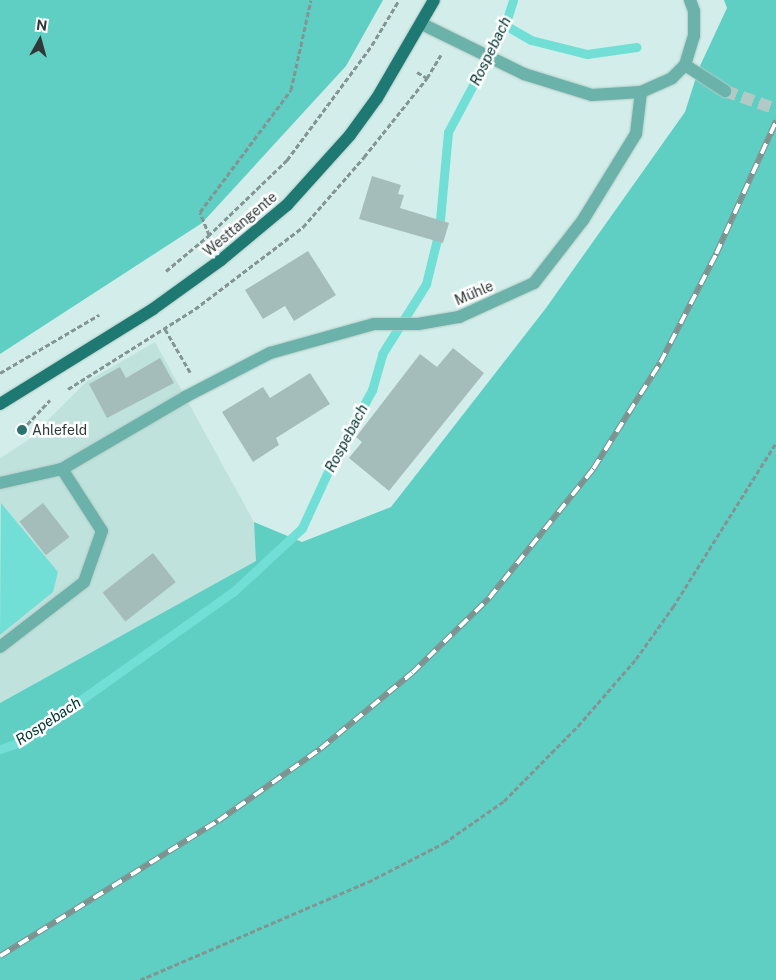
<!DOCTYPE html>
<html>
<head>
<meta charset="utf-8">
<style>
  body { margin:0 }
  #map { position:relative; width:776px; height:980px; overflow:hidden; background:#d3eeea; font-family:"Public Sans",sans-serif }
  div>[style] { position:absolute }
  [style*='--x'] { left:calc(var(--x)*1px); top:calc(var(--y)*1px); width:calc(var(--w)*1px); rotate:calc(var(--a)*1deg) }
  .built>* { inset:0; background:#bfe2dd }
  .forest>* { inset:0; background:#5fcec3 }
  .water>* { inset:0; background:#71dfd5 }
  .stream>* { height:9px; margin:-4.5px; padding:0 4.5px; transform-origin:4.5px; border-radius:4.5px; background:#71dfd5 }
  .building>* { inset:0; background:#a4bdba; transform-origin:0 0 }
  .minor-tunnel>* { height:12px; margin-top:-6px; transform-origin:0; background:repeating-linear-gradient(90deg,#b2cac6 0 12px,transparent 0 18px) }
  .path>* { height:3px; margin-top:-1.5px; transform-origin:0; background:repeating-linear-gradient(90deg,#829592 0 5px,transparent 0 7.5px) }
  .roads { filter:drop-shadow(0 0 1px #b2cac6) drop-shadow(0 0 1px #b2cac6) }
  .service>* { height:12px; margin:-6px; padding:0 6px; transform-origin:6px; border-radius:6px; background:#6ab2aa }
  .minor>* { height:12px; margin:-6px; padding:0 6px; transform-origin:6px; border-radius:6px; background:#6ab2aa }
  .primary>* { height:12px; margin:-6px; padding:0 6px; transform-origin:6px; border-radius:6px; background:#1d7972 }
  .rail>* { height:5.5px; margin-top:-2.75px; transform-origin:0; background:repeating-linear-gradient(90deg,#fff 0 11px,#80928f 0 22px); box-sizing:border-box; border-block:1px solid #80928f }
  .dots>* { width:14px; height:14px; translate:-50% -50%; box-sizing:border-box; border:2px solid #fff; border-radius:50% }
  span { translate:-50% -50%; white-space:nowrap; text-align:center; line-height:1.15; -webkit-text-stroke:5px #fff; paint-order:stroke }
  .street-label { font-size:14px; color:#2f3938 }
  .poi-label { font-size:14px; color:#2f3938 }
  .left { translate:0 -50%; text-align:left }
  .water-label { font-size:15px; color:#003632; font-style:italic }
  .north { position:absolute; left:15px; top:15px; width:50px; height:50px; -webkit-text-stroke:4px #fff; paint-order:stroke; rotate:7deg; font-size:14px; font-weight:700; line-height:20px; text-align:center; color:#2f3938 }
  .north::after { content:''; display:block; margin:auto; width:18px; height:22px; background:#2f3938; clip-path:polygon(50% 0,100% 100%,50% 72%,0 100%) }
</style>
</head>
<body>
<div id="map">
  <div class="built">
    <div style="clip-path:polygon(155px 342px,254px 522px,257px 561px,0 703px,0 458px,27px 441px,86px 382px)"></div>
  </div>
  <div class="forest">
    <div style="clip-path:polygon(0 0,383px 0,346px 66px,202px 223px,0 354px)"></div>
    <div style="clip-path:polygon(724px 0,776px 0,776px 980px,0 980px,0 703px,256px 561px,254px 522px,302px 542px,391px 507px,546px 308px,685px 112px,699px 68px,727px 8px)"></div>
  </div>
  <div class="water">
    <div style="clip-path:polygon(1px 503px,58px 572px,53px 592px,0 635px)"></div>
  </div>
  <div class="stream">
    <div style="--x:505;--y:25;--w:30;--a:30"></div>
    <div style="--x:531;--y:40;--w:58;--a:14"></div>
    <div style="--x:587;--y:54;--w:50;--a:-8"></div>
    <div style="--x:0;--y:749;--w:24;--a:-19"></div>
    <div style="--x:23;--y:741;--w:257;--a:-35.4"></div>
    <div style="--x:233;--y:592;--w:94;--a:-42.8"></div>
    <div style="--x:302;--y:528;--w:67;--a:-65.3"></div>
    <div style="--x:330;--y:467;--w:88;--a:-61.4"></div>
    <div style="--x:372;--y:390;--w:37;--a:-74"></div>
    <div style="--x:382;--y:354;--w:83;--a:-57.8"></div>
    <div style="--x:426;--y:284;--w:55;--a:-76.2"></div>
    <div style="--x:439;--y:231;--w:99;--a:-84.8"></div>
    <div style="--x:448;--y:132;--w:121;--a:-62"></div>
    <div style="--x:505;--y:25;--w:26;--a:-72"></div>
  </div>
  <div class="building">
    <div style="clip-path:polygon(372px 176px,401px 185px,398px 194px,404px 195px,400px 208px,449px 223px,443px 243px,359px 219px)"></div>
    <div style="clip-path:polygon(308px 251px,336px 295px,294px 321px,285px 306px,263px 319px,245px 290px)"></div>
    <div style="clip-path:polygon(453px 348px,484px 373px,389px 491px,349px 458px,362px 442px,356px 437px,420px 354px,437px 367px)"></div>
    <div style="clip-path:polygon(160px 358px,174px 383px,107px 418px,89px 384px,120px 367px,126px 378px)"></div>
    <div style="clip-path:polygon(310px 373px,330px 404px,276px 438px,279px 445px,253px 462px,222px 412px,263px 387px,270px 398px)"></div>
    <div style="left:43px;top:503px;width:43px;height:30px;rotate:52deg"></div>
    <div style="left:153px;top:553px;width:37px;height:64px;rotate:52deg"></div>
  </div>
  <div class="minor-tunnel">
    <div style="--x:725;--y:91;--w:54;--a:19.4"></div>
  </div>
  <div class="path">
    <div style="--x:417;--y:72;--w:12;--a:31"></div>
    <div style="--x:212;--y:242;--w:32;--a:-112"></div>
    <div style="--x:200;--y:212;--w:152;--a:-53.3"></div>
    <div style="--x:291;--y:90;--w:92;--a:-77.5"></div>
    <div style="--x:166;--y:271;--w:55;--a:-39.8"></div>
    <div style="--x:208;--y:236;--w:110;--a:-43.9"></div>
    <div style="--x:287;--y:160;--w:143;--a:-53.5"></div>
    <div style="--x:372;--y:45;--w:52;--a:-59"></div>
    <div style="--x:165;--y:329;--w:50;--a:59.8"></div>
    <div style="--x:0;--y:373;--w:115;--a:-30.4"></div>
    <div style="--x:68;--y:389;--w:150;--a:-32.2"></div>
    <div style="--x:195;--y:309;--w:136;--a:-37.2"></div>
    <div style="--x:303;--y:227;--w:93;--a:-48.9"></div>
    <div style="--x:364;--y:157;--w:101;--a:-51.4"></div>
    <div style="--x:427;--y:78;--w:27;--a:-59"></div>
    <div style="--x:22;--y:430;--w:41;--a:-47"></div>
    <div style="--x:140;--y:980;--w:248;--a:-23.3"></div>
    <div style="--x:368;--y:882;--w:85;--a:-27.2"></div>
    <div style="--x:444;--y:843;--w:73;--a:-35"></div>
    <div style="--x:504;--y:801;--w:105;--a:-45.4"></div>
    <div style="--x:578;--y:726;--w:89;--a:-49.1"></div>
    <div style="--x:636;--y:659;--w:64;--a:-54.6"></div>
    <div style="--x:673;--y:607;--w:194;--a:-57.9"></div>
  </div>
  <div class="roads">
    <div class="service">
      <div style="--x:0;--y:483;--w:64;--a:-12.7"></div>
      <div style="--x:0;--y:647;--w:106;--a:-37.7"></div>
      <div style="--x:84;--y:582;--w:54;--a:-70.6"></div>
      <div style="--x:102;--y:531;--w:74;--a:-122.8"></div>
      <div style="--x:62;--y:469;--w:143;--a:-30.3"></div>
    </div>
    <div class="minor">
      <div style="--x:422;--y:24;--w:114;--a:26.1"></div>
      <div style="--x:524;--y:74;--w:71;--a:17.2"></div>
      <div style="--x:592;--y:95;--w:49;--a:-3.5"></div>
      <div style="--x:641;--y:92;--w:34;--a:-24"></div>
      <div style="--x:672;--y:78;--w:18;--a:-45"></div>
      <div style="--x:685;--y:65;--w:30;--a:-73"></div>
      <div style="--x:694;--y:36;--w:25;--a:-90"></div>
      <div style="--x:694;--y:11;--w:12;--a:-110"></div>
      <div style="--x:685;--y:65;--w:48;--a:33"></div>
      <div style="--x:185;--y:397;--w:96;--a:-27.4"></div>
      <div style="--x:270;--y:353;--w:108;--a:-15.6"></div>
      <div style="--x:374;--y:324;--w:44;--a:0"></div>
      <div style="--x:418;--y:324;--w:42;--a:-9.7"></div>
      <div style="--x:459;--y:317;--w:82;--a:-24.4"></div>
      <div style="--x:534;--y:283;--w:80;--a:-52.1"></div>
      <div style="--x:583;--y:220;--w:101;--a:-58.4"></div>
      <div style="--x:636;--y:134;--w:42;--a:-83.2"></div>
    </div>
    <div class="primary">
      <div style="--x:0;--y:404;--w:180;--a:-31.8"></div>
      <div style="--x:153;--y:309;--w:84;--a:-35.8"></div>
      <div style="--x:221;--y:260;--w:86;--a:-39.8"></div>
      <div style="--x:287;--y:205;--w:94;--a:-48"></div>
      <div style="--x:350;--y:135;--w:46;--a:-53.9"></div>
      <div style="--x:377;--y:98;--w:113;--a:-59.8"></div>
    </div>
  </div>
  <div class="rail">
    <div style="--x:0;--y:956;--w:256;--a:-31.8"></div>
    <div style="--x:218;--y:821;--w:125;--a:-35.2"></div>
    <div style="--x:320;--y:749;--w:119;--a:-39.6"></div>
    <div style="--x:412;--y:673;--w:107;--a:-44.2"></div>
    <div style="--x:489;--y:598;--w:166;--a:-51.1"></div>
    <div style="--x:593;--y:469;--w:125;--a:-57.7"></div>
    <div style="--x:660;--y:363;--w:123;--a:-62.8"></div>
    <div style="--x:716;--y:254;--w:146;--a:-65.7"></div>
  </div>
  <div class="dots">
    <div style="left:22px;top:430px;background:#2a726c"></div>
  </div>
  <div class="street-label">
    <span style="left:240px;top:224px;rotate:-40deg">Westtangente</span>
    <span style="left:474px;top:293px;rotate:-23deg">Mühle</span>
  </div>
  <div class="poi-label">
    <span class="left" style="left:32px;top:430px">Ahlefeld</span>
  </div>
  <div class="water-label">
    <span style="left:490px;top:51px;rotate:-64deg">Rospebach</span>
    <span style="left:346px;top:438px;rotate:-62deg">Rospebach</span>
    <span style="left:48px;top:721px;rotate:-33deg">Rospebach</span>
  </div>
  <div class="north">N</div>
</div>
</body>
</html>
